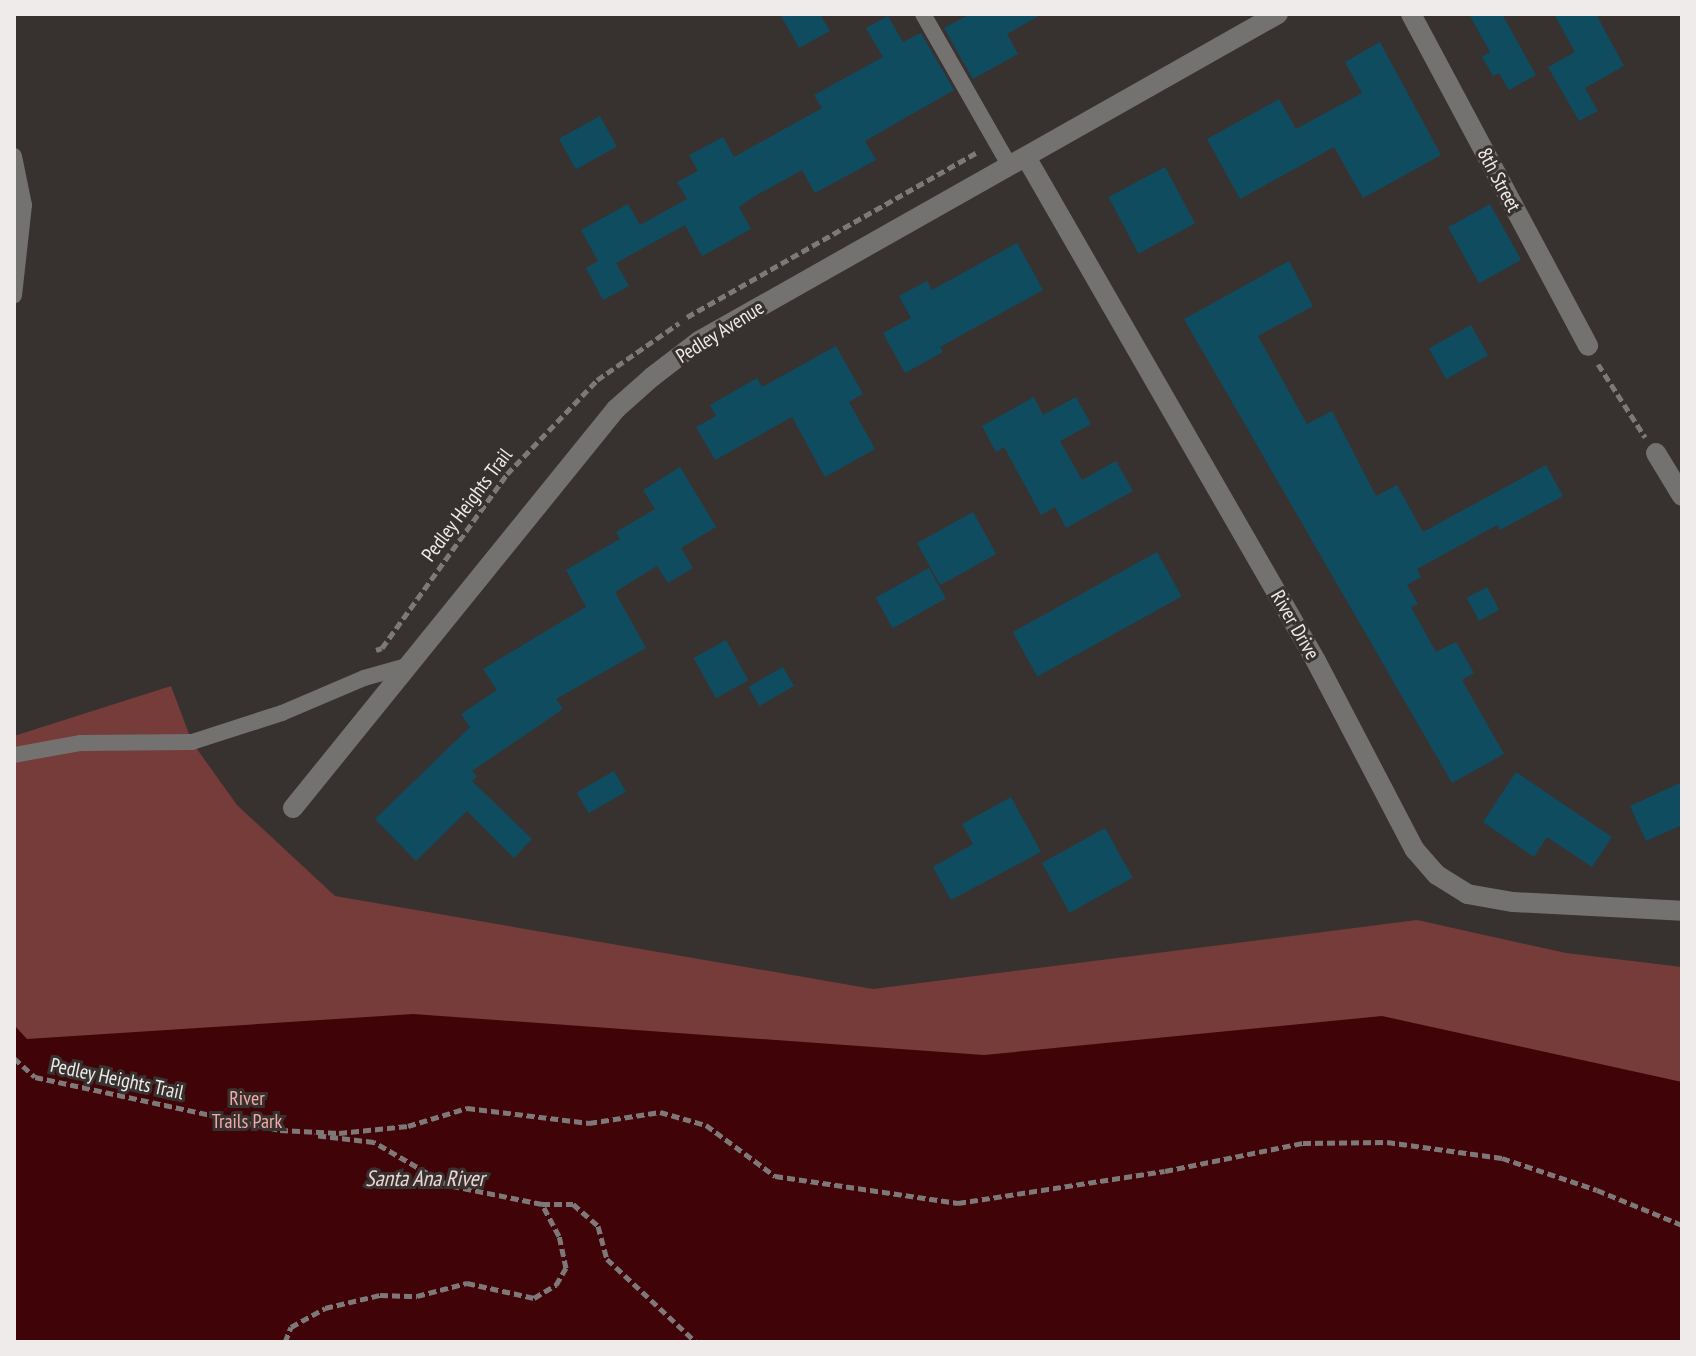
<!DOCTYPE html>
<html>
<head>
<meta charset="utf-8">
<style>
  body { margin:0 }
  #map { position:relative; width:1696px; height:1356px; overflow:hidden; background:#373130; font-family:"PT Sans Narrow",sans-serif }
  div>[style] { position:absolute }
  [style*='--x'] { left:calc(var(--x)*1px); top:calc(var(--y)*1px); width:calc(var(--w)*1px); rotate:calc(var(--a)*1deg) }
  .green>* { inset:0; background:#753c39 }
  .water>* { inset:0; background:#400408 }
  .building>* { inset:0; background:#104c60; transform-origin:0 0 }
  .path>* { height:5px; margin-top:-2.5px; transform-origin:0; background:repeating-linear-gradient(90deg,#7e7978 0 8px,transparent 0 12px) }
  .service>* { height:16px; margin:-8px; padding:0 8px; transform-origin:8px; border-radius:8px; background:#747171 }
  .minor>* { height:20px; margin:-10px; padding:0 10px; transform-origin:10px; border-radius:10px; background:#747171 }
  span { translate:-50% -50%; white-space:nowrap; text-align:center; line-height:1.15; -webkit-text-stroke:6px #373130; paint-order:stroke }
  .street-label { font-size:20px; color:#efebea }
  .park-label { font-size:20px; color:#f2aaa5 }
  .water-label { font-size:22px; color:#eed5d3; font-style:italic }
  .frame { position:absolute; inset:0; border:16px solid #efebea; pointer-events:none }
</style>
</head>
<body>
<div id="map">
  <div class="green">
    <div style="clip-path:polygon(171px 686px,192px 742px,237px 805px,335px 896px,873px 989px,1417px 920px,1566px 953px,1682px 967px,1682px 1342px,14px 1267px,14px 736px)"></div>
  </div>
  <div class="water">
    <div style="clip-path:polygon(413px 1014px,984px 1055px,1382px 1016px,1682px 1082px,1682px 1342px,14px 1342px,14px 1025px,27px 1039px)"></div>
  </div>
  <div class="building">
    <div style="clip-path:polygon(780px 14px,820px 14px,830px 31px,799px 48px)"></div>
    <div style="clip-path:polygon(970px 14px,1042px 14px,1007px 34px,1018px 54px,973px 79px,944px 28px)"></div>
    <div style="clip-path:polygon(1469px 14px,1502px 14px,1536px 75px,1509px 90px,1499px 73px,1493px 76px,1482px 57px,1490px 52px)"></div>
    <div style="clip-path:polygon(1554px 14px,1596px 14px,1624px 66px,1585px 88px,1598px 111px,1579px 121px,1548px 67px,1575px 52px)"></div>
    <div style="clip-path:polygon(888px 16px,903px 42px,921px 33px,954px 90px,865px 141px,876px 160px,815px 193px,802px 170px,755px 196px,739px 207px,751px 229px,702px 256px,685px 225px,616px 263px,629px 286px,603px 300px,586px 268px,598px 261px,581px 230px,628px 204px,640px 225px,687px 199px,677px 182px,698px 171px,689px 155px,723px 137px,734px 157px,822px 108px,814px 95px,883px 57px,866px 28px)"></div>
    <div style="clip-path:polygon(1380px 42px,1441px 155px,1363px 198px,1334px 147px,1240px 199px,1207px 139px,1279px 99px,1296px 129px,1362px 93px,1345px 62px)"></div>
    <div style="left:600px;top:116px;width:35px;height:47px;rotate:61deg"></div>
    <div style="left:1165px;top:167px;width:64px;height:64px;rotate:62deg"></div>
    <div style="left:1490px;top:204px;width:64px;height:48px;rotate:61deg"></div>
    <div style="clip-path:polygon(1017px 243px,1043px 290px,940px 347px,943px 352px,905px 373px,883px 333px,911px 318px,899px 296px,927px 281px,932px 290px)"></div>
    <div style="clip-path:polygon(1289px 261px,1313px 306px,1258px 336px,1307px 424px,1332px 411px,1376px 496px,1397px 485px,1423px 532px,1546px 465px,1563px 496px,1500px 530px,1497px 525px,1417px 569px,1421px 577px,1407px 585px,1418px 604px,1411px 607px,1436px 652px,1456px 642px,1474px 673px,1462px 680px,1504px 754px,1452px 783px,1184px 319px)"></div>
    <div style="left:1471px;top:325px;width:35px;height:48px;rotate:61deg"></div>
    <div style="clip-path:polygon(836px 346px,863px 394px,849px 402px,875px 449px,825px 477px,792px 417px,715px 460px,696px 427px,716px 416px,710px 405px,757px 378px,762px 387px)"></div>
    <div style="clip-path:polygon(1034px 397px,1043px 415px,1076px 397px,1091px 424px,1060px 441px,1082px 480px,1116px 461px,1133px 491px,1066px 528px,1055px 507px,1041px 515px,1004px 447px,996px 452px,982px 426px)"></div>
    <div style="clip-path:polygon(680px 467px,716px 527px,681px 548px,693px 568px,668px 583px,657px 566px,615px 592px,646px 648px,556px 699px,563px 709px,472px 771px,477px 776px,472px 781px,532px 839px,514px 858px,467px 811px,416px 861px,375px 819px,470px 727px,461px 714px,497px 690px,483px 669px,586px 607px,566px 570px,620px 539px,616px 532px,655px 509px,643px 490px)"></div>
    <div style="left:973px;top:512px;width:48px;height:64px;rotate:61deg"></div>
    <div style="left:1157px;top:552px;width:51px;height:165px;rotate:61deg"></div>
    <div style="left:929px;top:568px;width:35px;height:61px;rotate:61deg"></div>
    <div style="left:1487px;top:587px;width:26px;height:23px;rotate:62deg"></div>
    <div style="left:726px;top:640px;width:46px;height:37px;rotate:61deg"></div>
    <div style="left:783px;top:667px;width:22px;height:40px;rotate:60deg"></div>
    <div style="left:614px;top:771px;width:24px;height:43px;rotate:60deg"></div>
    <div style="clip-path:polygon(1516px 772px,1612px 837px,1592px 867px,1547px 837px,1534px 857px,1483px 822px)"></div>
    <div style="clip-path:polygon(1682px 782px,1682px 825px,1646px 841px,1630px 806px)"></div>
    <div style="clip-path:polygon(1011px 797px,1041px 852px,951px 900px,933px 867px,973px 844px,962px 824px)"></div>
    <div style="left:1105px;top:828px;width:57px;height:72px;rotate:61deg"></div>
  </div>
  <div class="path">
    <div style="--x:687;--y:317;--w:334;--a:-29.6"></div>
    <div style="--x:1598;--y:364;--w:87;--a:57.2"></div>
    <div style="--x:376;--y:650;--w:6;--a:-18"></div>
    <div style="--x:382;--y:648;--w:214;--a:-54.3"></div>
    <div style="--x:507;--y:474;--w:130;--a:-46.2"></div>
    <div style="--x:597;--y:380;--w:100;--a:-34.8"></div>
    <div style="--x:14;--y:1058;--w:28;--a:42"></div>
    <div style="--x:35;--y:1077;--w:251;--a:12.2"></div>
    <div style="--x:280;--y:1130;--w:59;--a:2.9"></div>
    <div style="--x:339;--y:1133;--w:69;--a:-5.8"></div>
    <div style="--x:408;--y:1126;--w:62;--a:-17"></div>
    <div style="--x:467;--y:1108;--w:123;--a:7"></div>
    <div style="--x:589;--y:1123;--w:72;--a:-8.8"></div>
    <div style="--x:660;--y:1112;--w:48;--a:15.8"></div>
    <div style="--x:706;--y:1125;--w:86;--a:36.5"></div>
    <div style="--x:775;--y:1176;--w:185;--a:8.4"></div>
    <div style="--x:958;--y:1203;--w:209;--a:-8.8"></div>
    <div style="--x:1165;--y:1171;--w:141;--a:-11.5"></div>
    <div style="--x:1303;--y:1143;--w:84;--a:-0.7"></div>
    <div style="--x:1387;--y:1142;--w:116;--a:7.9"></div>
    <div style="--x:1502;--y:1158;--w:100;--a:18.6"></div>
    <div style="--x:1597;--y:1190;--w:92;--a:22.4"></div>
    <div style="--x:542;--y:1204;--w:31;--a:0"></div>
    <div style="--x:573;--y:1204;--w:33;--a:41"></div>
    <div style="--x:598;--y:1226;--w:34;--a:75"></div>
    <div style="--x:607;--y:1259;--w:122;--a:43"></div>
    <div style="--x:285;--y:1342;--w:16;--a:-68"></div>
    <div style="--x:291;--y:1327;--w:39;--a:-29"></div>
    <div style="--x:325;--y:1308;--w:57;--a:-13.3"></div>
    <div style="--x:380;--y:1295;--w:37;--a:2"></div>
    <div style="--x:417;--y:1296;--w:52;--a:-14.6"></div>
    <div style="--x:467;--y:1283;--w:69;--a:12.6"></div>
    <div style="--x:534;--y:1298;--w:26;--a:-31"></div>
    <div style="--x:556;--y:1285;--w:20;--a:-60"></div>
    <div style="--x:566;--y:1268;--w:33;--a:-102"></div>
    <div style="--x:559;--y:1236;--w:36;--a:-118"></div>
    <div style="--x:542;--y:1204;--w:96;--a:-168.6"></div>
    <div style="--x:448;--y:1185;--w:86;--a:-149.8"></div>
    <div style="--x:374;--y:1142;--w:60;--a:-173.3"></div>
  </div>
  <div class="service">
    <div style="--x:923;--y:14;--w:174;--a:60.3"></div>
    <div style="--x:14;--y:156;--w:50;--a:78.5"></div>
    <div style="--x:24;--y:205;--w:91;--a:96.3"></div>
    <div style="--x:14;--y:755;--w:68;--a:-10.2"></div>
    <div style="--x:81;--y:743;--w:111;--a:-0.5"></div>
    <div style="--x:192;--y:742;--w:95;--a:-17.9"></div>
    <div style="--x:282;--y:713;--w:89;--a:-23.1"></div>
    <div style="--x:364;--y:678;--w:48;--a:-15.8"></div>
  </div>
  <div class="minor">
    <div style="--x:1411;--y:14;--w:376;--a:61.9"></div>
    <div style="--x:1026;--y:157;--w:581;--a:60.08"></div>
    <div style="--x:1316;--y:661;--w:213;--a:62.4"></div>
    <div style="--x:1415;--y:850;--w:33;--a:49"></div>
    <div style="--x:1437;--y:875;--w:36;--a:32"></div>
    <div style="--x:1467;--y:894;--w:47;--a:9.9"></div>
    <div style="--x:1513;--y:902;--w:169;--a:3"></div>
    <div style="--x:1656;--y:453;--w:50;--a:58.8"></div>
    <div style="--x:293;--y:808;--w:513;--a:-51.01"></div>
    <div style="--x:616;--y:409;--w:48;--a:-41.6"></div>
    <div style="--x:652;--y:377;--w:59;--a:-37.5"></div>
    <div style="--x:699;--y:341;--w:665;--a:-29.46"></div>
  </div>
  <div class="street-label">
    <span style="left:1499px;top:180px;rotate:62deg">8th Street</span>
    <span style="left:720px;top:332px;rotate:-32deg">Pedley Avenue</span>
    <span style="left:467px;top:505px;rotate:-53deg">Pedley Heights Trail</span>
    <span style="left:1295px;top:625px;rotate:60deg">River Drive</span>
    <span style="left:117px;top:1079px;rotate:12deg">Pedley Heights Trail</span>
  </div>
  <div class="park-label">
    <span style="left:247px;top:1110px">River<br>Trails Park</span>
  </div>
  <div class="water-label">
    <span style="left:425px;top:1179px">Santa Ana River</span>
  </div>
  <div class="frame"></div>
</div>
</body>
</html>
